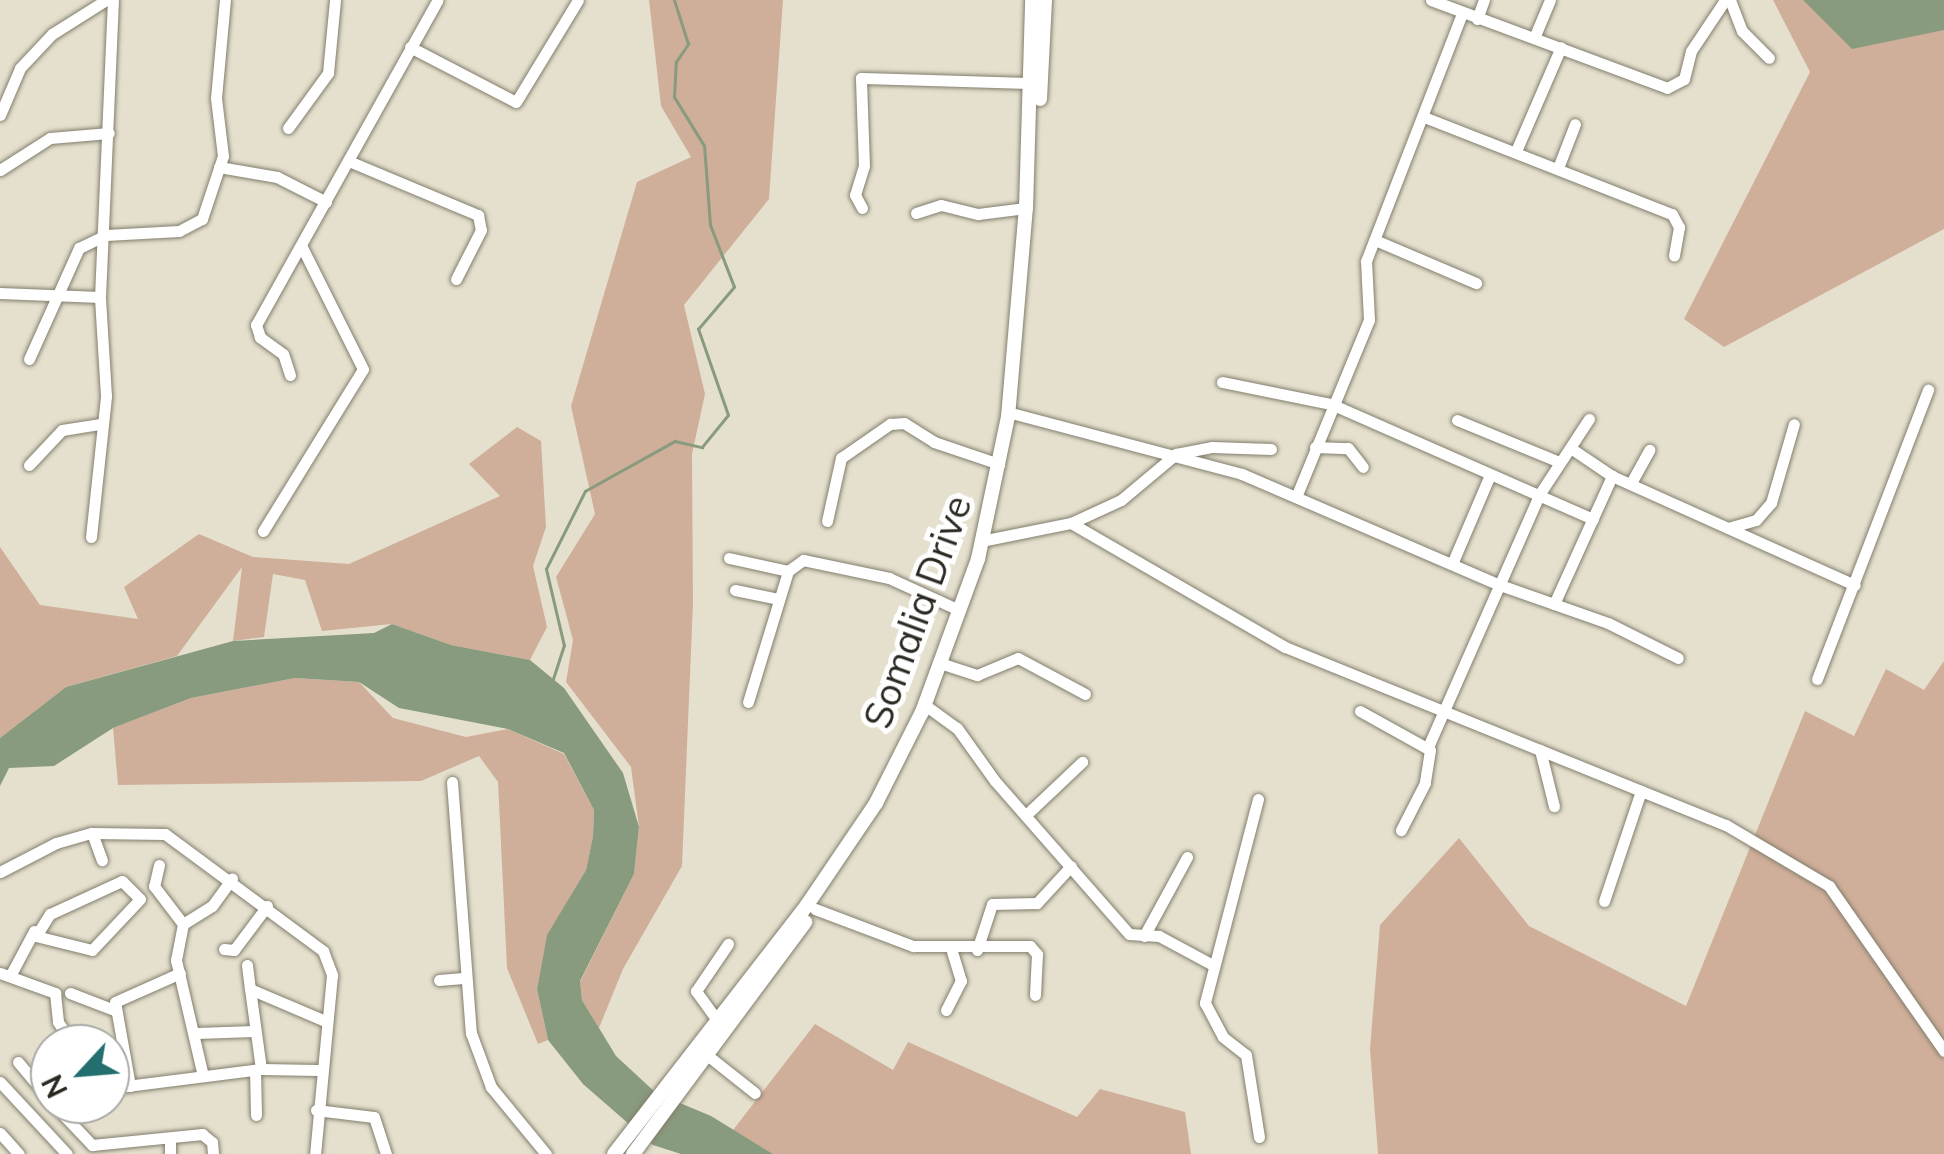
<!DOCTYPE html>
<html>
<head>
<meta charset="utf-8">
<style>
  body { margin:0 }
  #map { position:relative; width:1944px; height:1154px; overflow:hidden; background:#e5e0ce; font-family:Mulish,sans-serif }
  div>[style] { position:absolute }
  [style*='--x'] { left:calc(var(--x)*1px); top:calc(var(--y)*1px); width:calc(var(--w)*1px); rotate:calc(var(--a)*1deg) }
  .green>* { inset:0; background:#d0af9a }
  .water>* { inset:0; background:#889b7e }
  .stream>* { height:2.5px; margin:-1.25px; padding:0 1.25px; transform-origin:1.25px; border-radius:1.25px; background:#889b7e }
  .roads { filter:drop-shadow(0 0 2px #827e6d) drop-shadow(0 0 2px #827e6d) }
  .minor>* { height:11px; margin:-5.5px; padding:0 5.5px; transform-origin:5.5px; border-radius:5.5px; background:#fff }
  .major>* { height:14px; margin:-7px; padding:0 7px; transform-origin:7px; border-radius:7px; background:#fff }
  span { translate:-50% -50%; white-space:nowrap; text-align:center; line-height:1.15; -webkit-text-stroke:10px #fff; paint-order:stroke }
  .street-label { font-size:38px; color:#2a2821 }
  .north { position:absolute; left:30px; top:1024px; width:100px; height:100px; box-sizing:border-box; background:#fff; border:2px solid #aaa9a6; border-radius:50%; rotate:244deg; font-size:28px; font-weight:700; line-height:40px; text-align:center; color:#2a2821 }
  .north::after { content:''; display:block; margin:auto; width:35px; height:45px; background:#236e6e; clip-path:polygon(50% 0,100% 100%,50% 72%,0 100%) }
</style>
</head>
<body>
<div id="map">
  <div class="green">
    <div style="clip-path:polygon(649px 0,783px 0,769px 199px,684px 305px,705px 394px,692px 454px,693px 603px,682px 866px,623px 969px,599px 1028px,582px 1000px,580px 982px,634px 874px,639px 827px,631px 767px,566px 682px,573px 640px,556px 577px,595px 514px,571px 406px,637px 182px,691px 157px,661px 106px)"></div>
    <div style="clip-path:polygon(1773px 0,1944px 0,1944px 229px,1724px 347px,1684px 319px,1810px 72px)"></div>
    <div style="clip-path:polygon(517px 427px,541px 441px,546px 527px,533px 566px,547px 627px,530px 660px,451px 645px,392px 624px,322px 631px,305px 580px,273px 574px,264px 637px,233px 641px,242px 567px,177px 656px,66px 687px,0 738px,0 547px,40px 605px,138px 619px,124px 587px,199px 534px,253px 557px,349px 564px,500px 496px,469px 464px)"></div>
    <div style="clip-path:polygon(1944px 661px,1944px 1154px,1378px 1154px,1370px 1049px,1380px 925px,1459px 838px,1529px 926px,1686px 1006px,1805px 711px,1854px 736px,1886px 669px,1924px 690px)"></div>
    <div style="clip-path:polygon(295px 678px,359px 682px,393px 718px,466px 737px,508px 729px,564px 754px,594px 810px,593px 836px,586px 870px,547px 936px,537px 989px,548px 1040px,538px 1044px,507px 968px,498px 782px,479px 756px,421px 781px,118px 785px,113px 728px,191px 698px)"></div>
    <div style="clip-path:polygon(815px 1024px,893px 1070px,908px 1042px,1077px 1117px,1100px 1089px,1185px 1112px,1191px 1154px,773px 1154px,733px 1130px)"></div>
  </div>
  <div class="water">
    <div style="clip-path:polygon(1803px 0,1944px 0,1944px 30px,1852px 49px)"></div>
    <div style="clip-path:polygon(392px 624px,451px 645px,530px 660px,564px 688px,623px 773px,639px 827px,634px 874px,580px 981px,582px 1000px,616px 1056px,656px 1093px,711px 1116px,773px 1154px,681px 1154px,653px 1145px,583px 1084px,548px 1040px,537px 989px,547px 935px,586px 870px,593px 836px,594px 810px,564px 753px,508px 729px,399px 708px,359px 682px,295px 678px,191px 698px,113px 728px,54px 766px,9px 768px,0 786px,0 738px,66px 687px,233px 641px,374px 633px)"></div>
  </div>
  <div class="stream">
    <div style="--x:553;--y:679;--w:35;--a:-72"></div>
    <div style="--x:564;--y:646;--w:79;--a:-103.2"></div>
    <div style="--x:546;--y:569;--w:87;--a:-63.4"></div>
    <div style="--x:585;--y:491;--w:103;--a:-29.1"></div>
    <div style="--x:675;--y:441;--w:28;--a:13"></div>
    <div style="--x:702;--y:447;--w:41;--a:-50.9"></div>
    <div style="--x:728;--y:415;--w:91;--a:-109.2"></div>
    <div style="--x:698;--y:329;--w:55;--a:-49.4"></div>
    <div style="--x:734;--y:287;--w:66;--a:-111.2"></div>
    <div style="--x:710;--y:225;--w:79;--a:-94.3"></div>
    <div style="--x:704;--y:146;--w:57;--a:-121.5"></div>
    <div style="--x:674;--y:97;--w:35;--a:-87"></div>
    <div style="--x:676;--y:62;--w:22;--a:-56"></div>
    <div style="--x:688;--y:44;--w:46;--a:-107.7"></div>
  </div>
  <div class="roads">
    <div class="minor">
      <div style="--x:1431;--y:0;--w:252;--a:20.4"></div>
      <div style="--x:1667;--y:88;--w:19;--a:-28"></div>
      <div style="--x:1684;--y:79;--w:29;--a:-76"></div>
      <div style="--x:1691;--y:51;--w:61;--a:-56.3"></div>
      <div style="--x:1730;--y:0;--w:33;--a:69"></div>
      <div style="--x:1742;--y:31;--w:38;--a:45"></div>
      <div style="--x:1477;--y:19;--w:20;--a:-70"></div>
      <div style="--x:1534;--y:38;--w:41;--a:-67.2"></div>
      <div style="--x:410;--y:47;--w:119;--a:27.4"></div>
      <div style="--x:516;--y:102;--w:119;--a:-58.7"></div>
      <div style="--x:0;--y:115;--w:51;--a:-66.9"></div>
      <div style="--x:20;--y:68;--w:47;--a:-46.7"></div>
      <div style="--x:52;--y:34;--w:64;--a:-32.2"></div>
      <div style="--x:1424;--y:117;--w:266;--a:21.4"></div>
      <div style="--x:1672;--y:214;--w:15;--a:62"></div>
      <div style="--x:1679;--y:227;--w:29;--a:100"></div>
      <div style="--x:288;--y:128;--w:68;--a:-54"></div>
      <div style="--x:328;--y:73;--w:73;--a:-84.5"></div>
      <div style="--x:1516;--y:151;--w:113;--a:-66.6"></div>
      <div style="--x:351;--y:162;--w:138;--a:22.7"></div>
      <div style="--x:478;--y:215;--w:15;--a:79"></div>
      <div style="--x:481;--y:230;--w:55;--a:117"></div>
      <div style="--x:219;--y:167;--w:59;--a:9.8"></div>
      <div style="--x:277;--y:177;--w:55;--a:27"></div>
      <div style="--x:1558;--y:168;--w:47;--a:-68.9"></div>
      <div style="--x:0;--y:170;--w:59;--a:-32.6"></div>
      <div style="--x:50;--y:138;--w:59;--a:-4.8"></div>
      <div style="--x:862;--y:208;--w:15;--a:-118"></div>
      <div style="--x:855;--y:195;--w:30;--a:-73"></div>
      <div style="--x:864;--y:166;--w:88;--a:-92"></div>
      <div style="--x:861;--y:78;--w:170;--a:1.7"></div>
      <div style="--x:916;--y:213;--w:26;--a:-18"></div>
      <div style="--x:941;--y:205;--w:38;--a:14"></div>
      <div style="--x:978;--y:214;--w:48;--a:-7.1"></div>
      <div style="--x:1375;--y:240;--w:110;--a:23.1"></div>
      <div style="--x:0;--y:293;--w:100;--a:2.3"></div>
      <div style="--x:29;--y:359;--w:122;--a:-65.8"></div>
      <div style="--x:79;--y:248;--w:30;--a:-26"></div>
      <div style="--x:106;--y:235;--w:73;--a:-3.1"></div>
      <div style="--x:179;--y:231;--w:26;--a:-28"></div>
      <div style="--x:202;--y:219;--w:66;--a:-71.6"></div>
      <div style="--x:223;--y:156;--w:58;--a:-96.9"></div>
      <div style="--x:216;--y:98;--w:98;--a:-84.8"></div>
      <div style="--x:290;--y:375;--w:22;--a:-108"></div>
      <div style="--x:283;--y:354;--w:29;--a:-144"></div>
      <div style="--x:260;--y:337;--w:13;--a:-108"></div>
      <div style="--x:256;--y:325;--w:372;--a:-60.8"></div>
      <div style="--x:1222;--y:382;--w:111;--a:11.4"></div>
      <div style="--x:1331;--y:404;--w:286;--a:23.7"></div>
      <div style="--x:1015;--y:414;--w:235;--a:14.8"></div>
      <div style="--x:1242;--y:474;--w:281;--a:23.3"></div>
      <div style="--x:1500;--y:585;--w:114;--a:19.4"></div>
      <div style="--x:1608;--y:623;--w:78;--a:26.6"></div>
      <div style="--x:1457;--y:420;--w:108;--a:22.3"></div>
      <div style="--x:1315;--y:447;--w:33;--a:2"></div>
      <div style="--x:1348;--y:448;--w:24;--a:52"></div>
      <div style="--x:1572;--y:449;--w:48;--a:34"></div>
      <div style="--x:29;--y:465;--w:48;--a:-46.7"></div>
      <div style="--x:62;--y:430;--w:39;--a:-9"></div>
      <div style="--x:1631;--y:483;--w:38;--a:-61"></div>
      <div style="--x:1296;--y:497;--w:191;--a:-67.6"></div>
      <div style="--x:1369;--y:320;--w:59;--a:-92.9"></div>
      <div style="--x:1366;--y:261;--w:266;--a:-68.8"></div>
      <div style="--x:827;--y:521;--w:65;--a:-77.5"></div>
      <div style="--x:841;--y:458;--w:60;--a:-34.8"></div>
      <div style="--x:890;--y:424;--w:14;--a:-4"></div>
      <div style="--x:904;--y:423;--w:36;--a:32"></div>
      <div style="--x:934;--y:442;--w:69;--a:18.7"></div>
      <div style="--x:1071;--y:523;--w:55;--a:-24.7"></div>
      <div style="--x:1121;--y:500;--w:72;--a:-39.9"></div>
      <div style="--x:1176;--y:454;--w:37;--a:-11"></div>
      <div style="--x:1212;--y:447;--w:59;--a:1.9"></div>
      <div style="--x:1728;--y:528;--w:29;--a:-16"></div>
      <div style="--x:1756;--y:520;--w:23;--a:-49"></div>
      <div style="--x:1771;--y:503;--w:82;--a:-73.8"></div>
      <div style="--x:263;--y:531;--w:190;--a:-58.3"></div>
      <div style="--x:363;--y:369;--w:136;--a:-116.6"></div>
      <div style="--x:91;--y:537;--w:142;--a:-83.9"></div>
      <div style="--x:106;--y:396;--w:99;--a:-93.5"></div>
      <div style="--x:100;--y:297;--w:297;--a:-87.5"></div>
      <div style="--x:981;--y:541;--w:92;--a:-11.3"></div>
      <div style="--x:1071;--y:523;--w:247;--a:30.1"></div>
      <div style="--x:1285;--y:647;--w:476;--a:22"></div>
      <div style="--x:1726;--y:825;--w:120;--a:30.6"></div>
      <div style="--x:1829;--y:886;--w:201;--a:55.1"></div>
      <div style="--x:729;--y:558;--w:60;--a:12.4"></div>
      <div style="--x:1452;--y:564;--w:97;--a:-66.9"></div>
      <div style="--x:735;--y:590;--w:45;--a:11.6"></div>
      <div style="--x:1554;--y:604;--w:141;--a:-65.6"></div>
      <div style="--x:1612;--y:476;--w:266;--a:24.2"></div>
      <div style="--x:946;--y:665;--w:33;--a:18"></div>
      <div style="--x:977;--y:675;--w:44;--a:-22.5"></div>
      <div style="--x:1018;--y:658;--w:76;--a:28.2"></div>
      <div style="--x:1817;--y:679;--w:310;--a:-69"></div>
      <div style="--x:748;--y:702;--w:137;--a:-73"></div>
      <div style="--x:788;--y:571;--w:19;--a:-36"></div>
      <div style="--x:803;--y:560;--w:88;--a:11.8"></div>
      <div style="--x:889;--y:578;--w:77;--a:24.6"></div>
      <div style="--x:929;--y:708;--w:34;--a:36"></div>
      <div style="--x:957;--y:728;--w:65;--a:54.4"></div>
      <div style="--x:995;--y:781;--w:203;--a:48.8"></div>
      <div style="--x:1129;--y:934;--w:30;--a:4"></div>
      <div style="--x:1159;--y:936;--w:59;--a:28.3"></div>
      <div style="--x:1360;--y:711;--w:80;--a:29.1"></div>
      <div style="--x:1430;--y:750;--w:33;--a:99"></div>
      <div style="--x:1425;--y:783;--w:53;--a:117.1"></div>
      <div style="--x:1428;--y:747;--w:275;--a:-66.2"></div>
      <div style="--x:1539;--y:495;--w:91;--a:-56.7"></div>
      <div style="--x:1540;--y:750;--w:58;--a:76"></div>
      <div style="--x:452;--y:782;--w:252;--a:85.7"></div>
      <div style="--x:471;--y:1033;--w:58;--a:69.7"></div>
      <div style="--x:491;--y:1087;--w:87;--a:50.6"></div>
      <div style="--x:1258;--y:799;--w:211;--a:104.6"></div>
      <div style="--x:1205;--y:1003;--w:38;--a:62"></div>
      <div style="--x:1223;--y:1037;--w:29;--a:38"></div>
      <div style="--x:1246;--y:1055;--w:83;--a:81"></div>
      <div style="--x:1027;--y:814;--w:76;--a:-43.4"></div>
      <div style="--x:92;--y:833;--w:29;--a:70"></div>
      <div style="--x:159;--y:865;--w:22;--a:103"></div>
      <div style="--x:154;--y:886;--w:48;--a:52.7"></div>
      <div style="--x:183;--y:924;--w:34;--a:-32"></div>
      <div style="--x:212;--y:906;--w:34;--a:-54"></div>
      <div style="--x:0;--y:872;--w:63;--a:-27.4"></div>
      <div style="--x:56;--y:843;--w:37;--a:-16"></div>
      <div style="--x:92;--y:833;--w:73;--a:0.8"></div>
      <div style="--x:165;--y:834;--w:197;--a:36.5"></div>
      <div style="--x:323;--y:951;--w:26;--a:69"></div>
      <div style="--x:332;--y:975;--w:180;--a:95.4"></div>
      <div style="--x:122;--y:881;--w:25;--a:45"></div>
      <div style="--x:140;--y:899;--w:70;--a:133.3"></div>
      <div style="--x:92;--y:950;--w:58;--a:-166"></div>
      <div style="--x:36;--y:936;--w:26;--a:-58"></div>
      <div style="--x:50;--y:914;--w:79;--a:-24.6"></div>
      <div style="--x:1604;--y:901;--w:116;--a:-71.4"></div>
      <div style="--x:815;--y:909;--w:105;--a:20.7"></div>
      <div style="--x:913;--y:946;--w:117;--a:0"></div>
      <div style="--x:1030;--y:946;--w:11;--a:49"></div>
      <div style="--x:1037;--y:954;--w:41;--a:92.8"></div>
      <div style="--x:183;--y:924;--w:37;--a:101"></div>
      <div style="--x:176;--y:960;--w:119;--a:76.9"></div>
      <div style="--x:1144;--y:936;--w:90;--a:-61.4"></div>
      <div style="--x:224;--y:949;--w:10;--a:6"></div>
      <div style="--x:234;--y:950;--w:55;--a:-53.1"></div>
      <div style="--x:977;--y:950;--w:48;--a:-71.9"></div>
      <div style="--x:992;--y:904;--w:45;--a:-1.3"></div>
      <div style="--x:1037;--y:903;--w:50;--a:-47.4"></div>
      <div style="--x:247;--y:965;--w:24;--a:83"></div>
      <div style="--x:0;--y:973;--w:59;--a:20"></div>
      <div style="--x:55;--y:993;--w:29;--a:84"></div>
      <div style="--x:58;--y:1022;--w:27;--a:56"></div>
      <div style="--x:10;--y:976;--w:51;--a:-61.9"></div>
      <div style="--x:439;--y:980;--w:24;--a:-5"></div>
      <div style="--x:70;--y:993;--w:47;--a:21.1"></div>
      <div style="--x:946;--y:1010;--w:33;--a:-63"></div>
      <div style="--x:961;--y:981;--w:31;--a:-107"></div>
      <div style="--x:717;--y:1020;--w:36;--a:-126"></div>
      <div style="--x:696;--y:991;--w:57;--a:-55.8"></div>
      <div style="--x:196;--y:1033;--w:58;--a:-2"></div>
      <div style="--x:707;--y:1055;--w:61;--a:38.4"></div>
      <div style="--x:18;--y:1062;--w:50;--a:49.9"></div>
      <div style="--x:110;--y:1064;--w:16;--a:18"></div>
      <div style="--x:261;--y:1069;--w:81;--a:-97.8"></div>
      <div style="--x:250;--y:989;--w:82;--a:23.1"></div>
      <div style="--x:255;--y:1070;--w:45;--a:88.7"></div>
      <div style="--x:0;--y:1082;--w:98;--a:47.1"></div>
      <div style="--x:130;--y:1086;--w:85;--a:-100.1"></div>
      <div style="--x:115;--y:1002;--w:71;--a:-24"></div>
      <div style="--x:111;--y:1088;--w:151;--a:-7.2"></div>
      <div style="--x:261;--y:1069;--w:57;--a:1"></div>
      <div style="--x:53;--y:1104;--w:57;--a:46.4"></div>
      <div style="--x:92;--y:1145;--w:111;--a:-5.7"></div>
      <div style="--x:202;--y:1134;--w:13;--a:39"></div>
      <div style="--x:212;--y:1142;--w:12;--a:85"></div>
      <div style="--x:316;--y:1110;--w:58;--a:6.9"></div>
      <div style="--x:374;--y:1117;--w:39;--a:72"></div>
      <div style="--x:0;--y:1133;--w:28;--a:48"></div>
      <div style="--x:170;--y:1138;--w:16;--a:90"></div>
    </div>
    <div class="major">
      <div style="--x:1040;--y:99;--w:99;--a:-87.1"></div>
      <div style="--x:614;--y:1154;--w:315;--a:-52.2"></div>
      <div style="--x:807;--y:905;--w:123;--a:-55.9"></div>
      <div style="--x:876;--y:803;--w:102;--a:-63.2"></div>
      <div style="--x:922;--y:712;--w:163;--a:-69.9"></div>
      <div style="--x:978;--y:559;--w:145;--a:-78.1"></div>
      <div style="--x:1008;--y:417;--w:210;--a:-85.1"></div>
      <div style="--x:1026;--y:208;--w:208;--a:-88.3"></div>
      <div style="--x:633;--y:1154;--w:289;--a:-53.4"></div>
    </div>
  </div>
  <div class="street-label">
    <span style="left:918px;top:612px;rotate:-70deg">Somalia Drive</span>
  </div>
  <div class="north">N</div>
</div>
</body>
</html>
